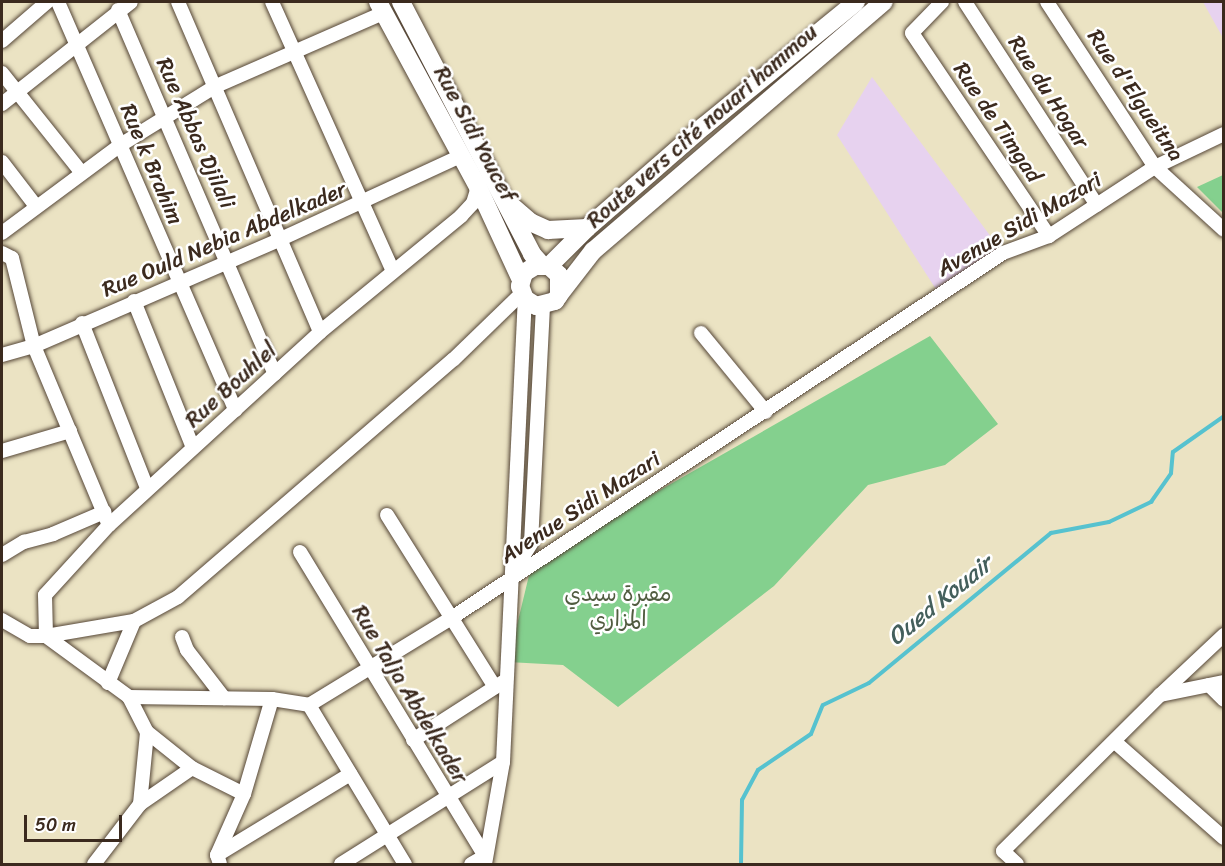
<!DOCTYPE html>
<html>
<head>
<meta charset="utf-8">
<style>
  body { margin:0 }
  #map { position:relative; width:1225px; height:866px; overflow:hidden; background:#ebe3c3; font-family:Sriracha,"Playpen Sans Arabic",sans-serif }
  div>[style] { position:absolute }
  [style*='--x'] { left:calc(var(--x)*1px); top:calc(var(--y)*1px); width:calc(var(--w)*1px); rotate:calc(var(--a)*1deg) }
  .built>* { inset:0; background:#e7d2ef }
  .green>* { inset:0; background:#84d08e }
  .stream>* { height:4px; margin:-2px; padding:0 2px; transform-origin:2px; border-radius:2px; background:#56c2cf }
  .roads { filter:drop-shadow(0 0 2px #554637) drop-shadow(0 0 2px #554637) }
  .street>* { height:14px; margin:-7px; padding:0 7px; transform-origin:7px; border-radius:7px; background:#fff }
  .secondary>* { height:18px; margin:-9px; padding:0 9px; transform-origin:9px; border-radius:9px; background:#fff }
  span { translate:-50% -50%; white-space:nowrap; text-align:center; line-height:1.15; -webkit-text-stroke:5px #fff; paint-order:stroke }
  .street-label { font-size:22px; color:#3b2a1e }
  .park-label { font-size:22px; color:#515c40 }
  .water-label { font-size:24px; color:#445f5c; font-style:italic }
  .frame { position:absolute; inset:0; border:3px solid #3b2a1e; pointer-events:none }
  .scale { position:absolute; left:24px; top:815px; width:98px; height:27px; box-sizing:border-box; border:3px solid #3b2a1e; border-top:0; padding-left:8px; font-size:18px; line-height:21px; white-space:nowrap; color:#3b2a1e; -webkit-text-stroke:4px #fff; paint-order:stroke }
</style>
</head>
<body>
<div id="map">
  <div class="built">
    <div style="clip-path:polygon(1203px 2px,1223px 2px,1223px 38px)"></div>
    <div style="clip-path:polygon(872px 77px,1003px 253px,939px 294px,837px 135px)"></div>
  </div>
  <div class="green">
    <div style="clip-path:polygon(1223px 175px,1223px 213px,1197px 187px)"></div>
    <div style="clip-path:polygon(930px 336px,998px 424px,945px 465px,868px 485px,774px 586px,618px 707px,563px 665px,508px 662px,532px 563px)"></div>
  </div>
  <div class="stream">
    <div style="--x:741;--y:864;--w:64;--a:-89.1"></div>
    <div style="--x:742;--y:800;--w:34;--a:-62"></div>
    <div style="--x:758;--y:770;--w:64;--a:-34.2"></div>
    <div style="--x:811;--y:734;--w:31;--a:-68"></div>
    <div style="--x:823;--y:705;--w:51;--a:-25.6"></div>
    <div style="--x:869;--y:683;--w:236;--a:-39.5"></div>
    <div style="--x:1051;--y:533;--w:59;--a:-10.7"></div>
    <div style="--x:1109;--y:522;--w:47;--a:-25.5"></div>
    <div style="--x:1151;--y:502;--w:35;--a:-55"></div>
    <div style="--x:1171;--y:473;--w:21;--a:-85"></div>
    <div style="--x:1173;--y:452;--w:62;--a:-35.2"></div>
  </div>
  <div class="roads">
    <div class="street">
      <div style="--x:58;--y:2;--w:445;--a:66.5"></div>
      <div style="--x:178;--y:2;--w:359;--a:66.7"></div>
      <div style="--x:272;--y:2;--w:295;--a:65.8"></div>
      <div style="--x:942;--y:2;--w:43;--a:134.1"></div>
      <div style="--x:912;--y:33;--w:245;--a:56"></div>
      <div style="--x:965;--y:2;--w:242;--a:57"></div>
      <div style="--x:1047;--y:2;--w:197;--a:56.8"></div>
      <div style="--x:1155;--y:167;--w:93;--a:42.4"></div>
      <div style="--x:118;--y:10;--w:396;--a:66.7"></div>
      <div style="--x:2;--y:41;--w:60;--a:-40.9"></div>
      <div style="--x:2;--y:73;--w:127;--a:51.4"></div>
      <div style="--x:2;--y:104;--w:164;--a:-38.3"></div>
      <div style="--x:2;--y:162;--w:54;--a:52.5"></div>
      <div style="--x:2;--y:233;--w:149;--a:-36.6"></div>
      <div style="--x:122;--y:144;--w:110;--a:-31.7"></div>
      <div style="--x:216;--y:86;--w:182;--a:-23.6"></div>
      <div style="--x:2;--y:253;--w:11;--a:27"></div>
      <div style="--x:12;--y:258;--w:91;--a:76"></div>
      <div style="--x:34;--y:346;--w:194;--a:67.3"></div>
      <div style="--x:134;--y:301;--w:158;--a:68.1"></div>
      <div style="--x:82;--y:323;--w:177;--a:68.5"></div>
      <div style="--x:701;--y:333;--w:102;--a:50.6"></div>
      <div style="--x:2;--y:355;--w:33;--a:-16"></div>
      <div style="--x:34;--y:346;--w:269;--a:-23.4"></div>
      <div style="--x:281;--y:239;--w:198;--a:-24.8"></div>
      <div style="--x:2;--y:451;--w:71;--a:-16.4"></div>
      <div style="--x:387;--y:515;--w:203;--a:57.9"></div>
      <div style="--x:300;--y:552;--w:356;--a:58.7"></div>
      <div style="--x:485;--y:856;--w:16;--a:150"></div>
      <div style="--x:2;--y:555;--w:26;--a:-31"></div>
      <div style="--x:24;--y:542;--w:30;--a:-15"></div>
      <div style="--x:53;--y:534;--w:56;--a:-23.3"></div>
      <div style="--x:512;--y:574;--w:36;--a:-58"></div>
      <div style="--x:531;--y:543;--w:237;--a:-87.1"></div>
      <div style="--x:2;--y:620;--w:32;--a:30"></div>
      <div style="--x:30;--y:636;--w:16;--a:0"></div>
      <div style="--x:46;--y:636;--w:89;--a:-9.7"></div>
      <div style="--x:134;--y:621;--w:50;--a:-28.6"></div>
      <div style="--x:178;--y:597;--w:364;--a:-40.8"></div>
      <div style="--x:454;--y:359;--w:95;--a:-44.1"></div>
      <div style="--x:46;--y:636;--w:103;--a:36.3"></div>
      <div style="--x:129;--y:697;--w:143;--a:0.8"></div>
      <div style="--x:272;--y:699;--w:37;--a:9"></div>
      <div style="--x:309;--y:705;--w:165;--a:-31.4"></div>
      <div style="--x:450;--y:619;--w:663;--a:-33.5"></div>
      <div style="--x:1003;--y:253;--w:49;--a:-20.3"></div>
      <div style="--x:1049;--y:236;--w:126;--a:-33.1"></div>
      <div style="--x:1155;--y:167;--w:76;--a:-25.6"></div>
      <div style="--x:46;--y:636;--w:41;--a:-91.4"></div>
      <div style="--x:45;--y:595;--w:95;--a:-47.6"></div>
      <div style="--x:109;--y:525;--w:286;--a:-42.4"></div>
      <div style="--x:320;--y:332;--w:183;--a:-39.4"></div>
      <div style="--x:461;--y:216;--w:18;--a:-47"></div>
      <div style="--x:473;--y:203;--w:17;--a:-73"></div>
      <div style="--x:182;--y:637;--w:14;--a:69"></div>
      <div style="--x:187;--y:650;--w:61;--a:52.4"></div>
      <div style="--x:108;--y:683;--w:67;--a:-67.2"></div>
      <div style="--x:1209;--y:685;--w:21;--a:45"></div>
      <div style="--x:1160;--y:695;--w:88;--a:-43.2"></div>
      <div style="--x:129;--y:697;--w:39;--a:63"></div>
      <div style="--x:147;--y:732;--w:58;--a:38.7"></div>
      <div style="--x:192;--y:768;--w:58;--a:26.6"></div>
      <div style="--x:309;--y:705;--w:186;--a:58.9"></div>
      <div style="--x:413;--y:740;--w:107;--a:-32.8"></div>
      <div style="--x:1115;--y:742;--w:145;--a:41.4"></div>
      <div style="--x:140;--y:804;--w:63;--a:-34.7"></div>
      <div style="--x:217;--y:855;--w:156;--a:-31.3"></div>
      <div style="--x:94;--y:864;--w:76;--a:-52.5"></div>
      <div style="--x:140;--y:804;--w:72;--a:-84.4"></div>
      <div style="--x:220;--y:864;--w:9;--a:-108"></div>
      <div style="--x:217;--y:855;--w:67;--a:-66.1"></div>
      <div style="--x:244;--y:794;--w:99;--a:-73.6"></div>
      <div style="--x:341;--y:864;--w:191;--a:-32.2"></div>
      <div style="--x:485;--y:864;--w:104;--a:-80"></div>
      <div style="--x:503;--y:762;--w:464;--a:-87.3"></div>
      <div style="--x:1017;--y:864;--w:19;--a:-137"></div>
      <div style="--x:1003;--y:851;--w:221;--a:-44.8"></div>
      <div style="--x:1160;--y:695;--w:65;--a:-11.5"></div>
    </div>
    <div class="secondary">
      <div style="--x:378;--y:2;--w:210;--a:61.6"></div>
      <div style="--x:478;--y:187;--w:102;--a:65.2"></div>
      <div style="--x:401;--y:2;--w:284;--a:62.5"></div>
      <div style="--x:532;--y:254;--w:15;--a:48"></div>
      <div style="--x:513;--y:207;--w:23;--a:41"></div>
      <div style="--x:530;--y:222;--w:20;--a:24"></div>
      <div style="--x:548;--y:230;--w:39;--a:-3"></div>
      <div style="--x:549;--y:266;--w:54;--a:-45"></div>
      <div style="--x:587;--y:228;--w:155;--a:-41.1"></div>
      <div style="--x:704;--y:126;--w:196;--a:-39.2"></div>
      <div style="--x:559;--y:295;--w:20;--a:-90"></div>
      <div style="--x:559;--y:275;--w:13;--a:-138"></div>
      <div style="--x:549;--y:266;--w:14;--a:180"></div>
      <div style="--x:535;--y:266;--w:13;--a:148"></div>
      <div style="--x:524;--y:273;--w:14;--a:107"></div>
      <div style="--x:520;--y:286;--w:14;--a:69"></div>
      <div style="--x:525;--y:299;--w:13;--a:32"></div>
      <div style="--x:536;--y:306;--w:20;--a:-15"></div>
      <div style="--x:555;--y:301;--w:7;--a:-56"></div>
      <div style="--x:559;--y:295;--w:56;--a:-52.3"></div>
      <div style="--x:593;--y:251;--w:383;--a:-40.6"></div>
    </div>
  </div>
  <div class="street-label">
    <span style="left:1049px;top:92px;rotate:57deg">Rue du Hogar</span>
    <span style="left:1136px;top:95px;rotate:56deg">Rue d'Elgueitna</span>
    <span style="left:998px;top:122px;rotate:56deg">Rue de Timgad</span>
    <span style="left:702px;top:126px;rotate:-41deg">Route vers cité nouari hammou</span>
    <span style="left:196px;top:133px;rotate:66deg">Rue Abbas Djilali</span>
    <span style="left:475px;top:134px;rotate:62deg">Rue Sidi Youcef</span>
    <span style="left:152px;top:164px;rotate:67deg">Rue k Brahim</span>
    <span style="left:1019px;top:224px;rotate:-30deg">Avenue Sidi Mazari</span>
    <span style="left:224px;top:239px;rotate:-23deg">Rue Ould Nebia Abdelkader</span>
    <span style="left:231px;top:385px;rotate:-42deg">Rue Bouhlel</span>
    <span style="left:580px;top:507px;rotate:-33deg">Avenue Sidi Mazari</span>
    <span style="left:410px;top:694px;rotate:59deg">Rue Talja Abdelkader</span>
  </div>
  <div class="park-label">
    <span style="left:618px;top:606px">مقبرة سيدي<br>المزاري</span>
  </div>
  <div class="water-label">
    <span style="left:940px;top:601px;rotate:-39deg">Oued Kouair</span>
  </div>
  <div class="frame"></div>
  <div class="scale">50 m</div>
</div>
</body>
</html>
